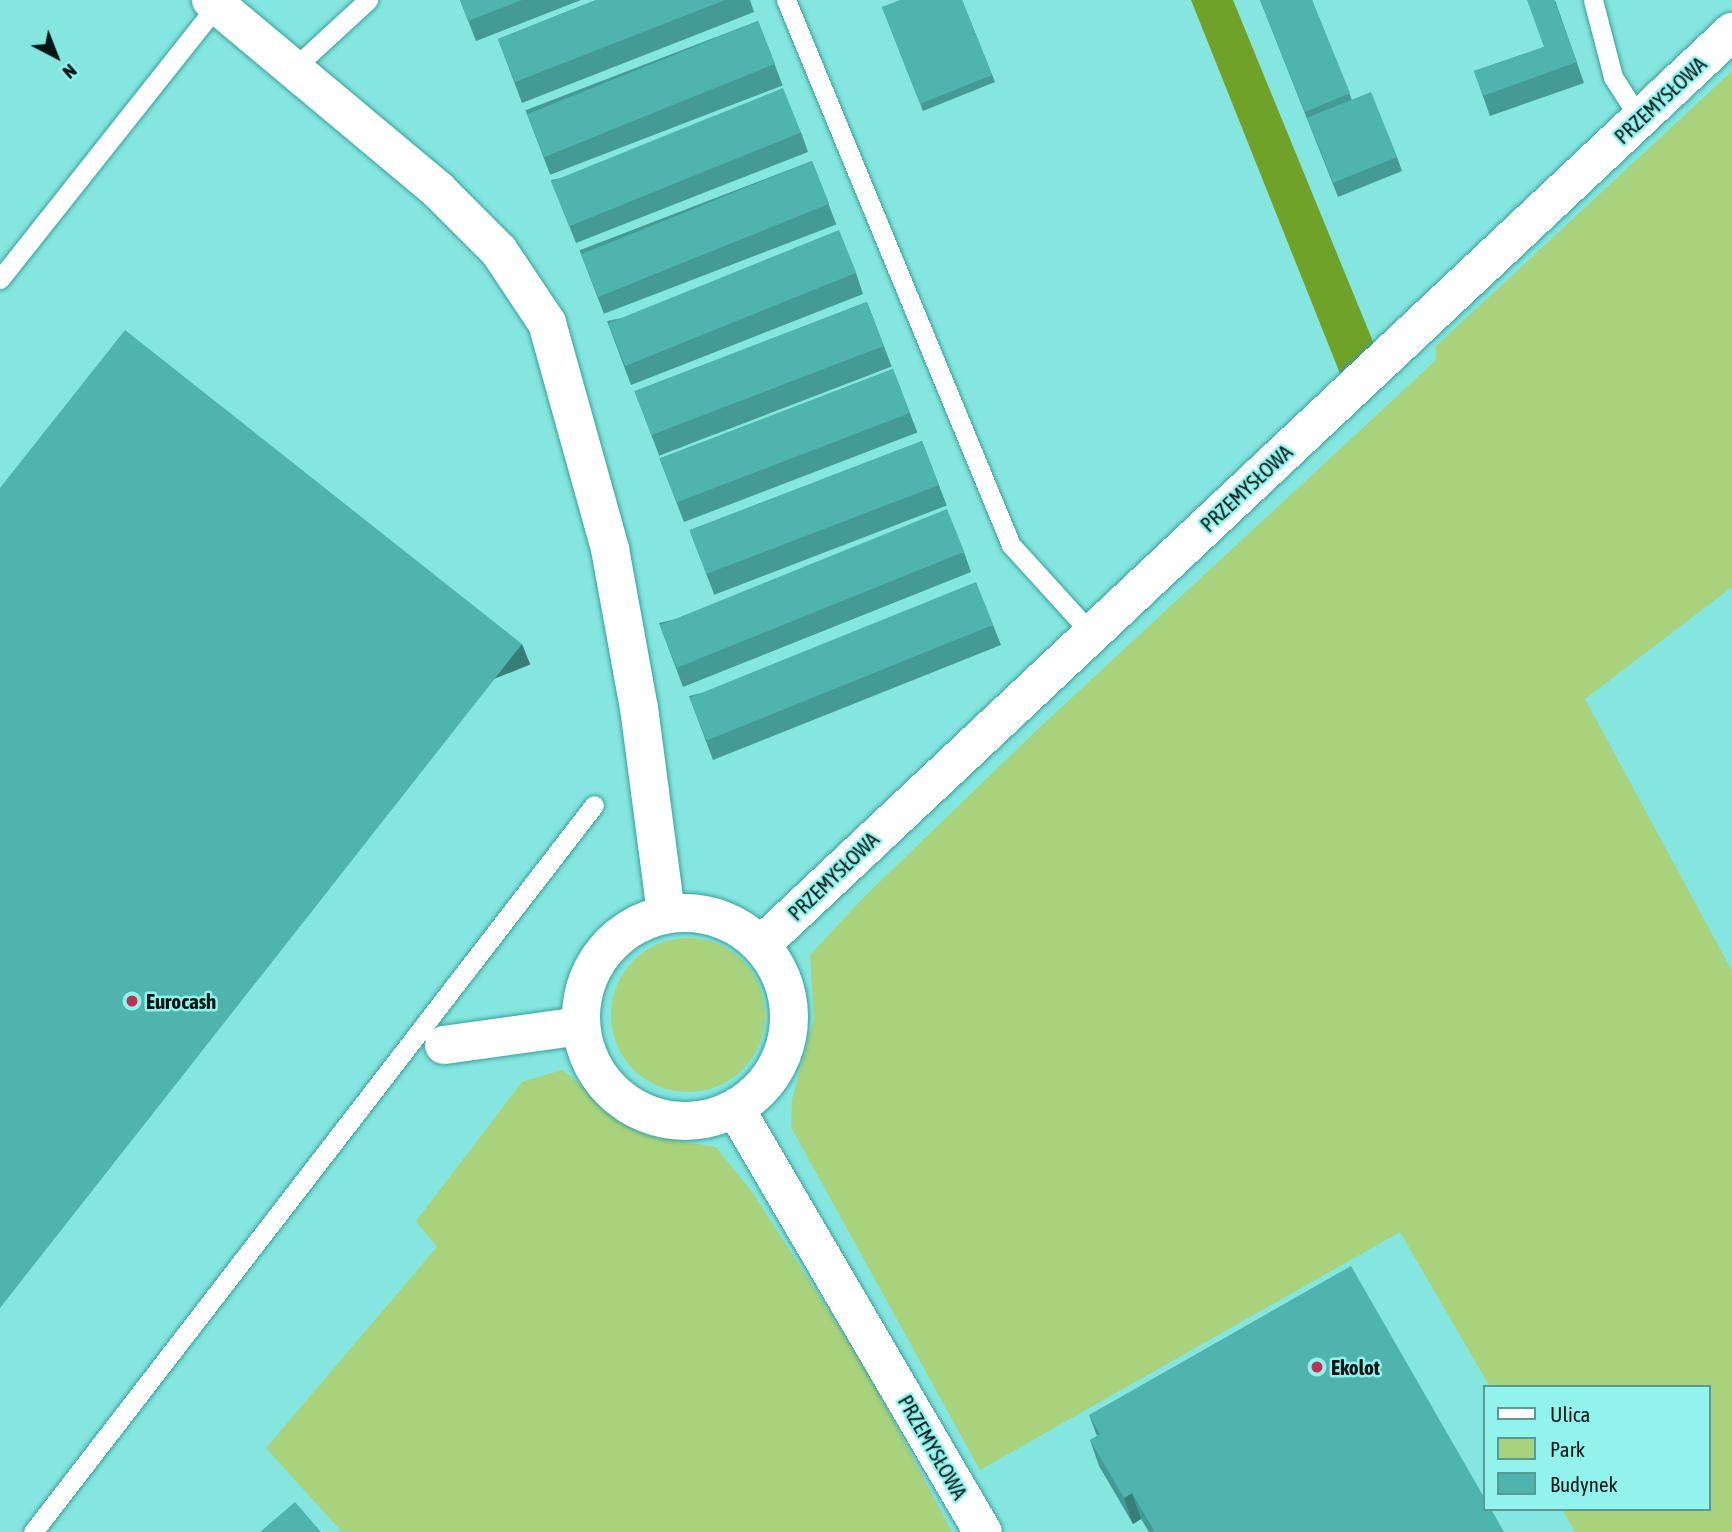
<!DOCTYPE html>
<html>
<head>
<meta charset="utf-8">
<style>
  body { margin:0 }
  #map { position:relative; width:1732px; height:1532px; overflow:hidden; background:#84e6df; font-family:"Asap Condensed",sans-serif }
  div>[style] { position:absolute }
  [style*='--x'] { left:calc(var(--x)*1px); top:calc(var(--y)*1px); width:calc(var(--w)*1px); rotate:calc(var(--a)*1deg) }
  .green>* { inset:0; background:#a9d27c }
  .round { border-radius:50% }
  .forest>* { inset:0; background:#70a229 }
  .roads { filter:drop-shadow(0 0 2px #3aa09a) drop-shadow(0 0 2px #3aa09a) }
  .service>* { height:19px; margin:-9.5px; padding:0 9.5px; transform-origin:9.5px; border-radius:9.5px; background:#fff }
  .minor>* { height:38px; margin:-19px; padding:0 19px; transform-origin:19px; border-radius:19px; background:#fff }
  .minor>.ring { margin:-19px; padding:0; box-sizing:content-box; background:none; border:38px solid #fff; border-radius:50% }
  .wall>* { inset:0; background:#449b95; transform-origin:0 0 }
  .shaded-wall>* { inset:0; background:#377e79; transform-origin:0 0 }
  .building>* { inset:0; background:#4fb4ad; transform-origin:0 0 }
  .dots>* { width:19px; height:19px; translate:-50% -50%; box-sizing:border-box; border:4px solid #91f3ec; border-radius:50% }
  span { translate:-50% -50%; white-space:nowrap; text-align:center; line-height:1.15; -webkit-text-stroke:5px #91f3ec; paint-order:stroke }
  .street-label { font-size:21px; color:#021514 }
  .poi-label { font-size:21px; color:#021514; font-weight:700 }
  .left { translate:0 -50%; text-align:left }
  .legend { position:absolute; left:1483px; top:1385px; width:228px; height:126px; box-sizing:border-box; background:#91f3ec; border:2px solid #589a96; margin:0; padding:9px 12px; list-style:none; font-size:21px; color:#021514 }
  .legend li { display:flex; align-items:center; gap:14px; height:35px }
  .legend b { width:35px; border:2px solid #589a96 }
  .north { position:absolute; left:21px; top:21px; width:70px; height:70px; -webkit-text-stroke:5px #91f3ec; paint-order:stroke; rotate:138deg; font-size:19px; font-weight:700; line-height:28px; text-align:center; color:#021514 }
  .north::after { content:''; display:block; margin:auto; width:24px; height:32px; background:#021514; clip-path:polygon(50% 0,100% 100%,50% 72%,0 100%) }
</style>
</head>
<body>
<div id="map">
  <div class="green">
    <div style="clip-path:polygon(1732px 71px,1732px 587px,1585px 699px,1732px 971px,1732px 1532px,1575px 1532px,1562px 1509px,1709px 1509px,1709px 1387px,1490px 1387px,1400px 1232px,980px 1470px,791px 1127px,792px 1099px,814px 1019px,810px 955px,864px 897px,1037px 730px,1436px 360px,1436px 346px)"></div>
    <div class="round" style="left:611px;top:938px;width:154px;height:154px"></div>
    <div style="clip-path:polygon(562px 1070px,648px 1136px,716px 1147px,752px 1192px,867px 1370px,952px 1532px,342px 1532px,266px 1448px,437px 1247px,416px 1221px,522px 1082px)"></div>
  </div>
  <div class="forest">
    <div style="clip-path:polygon(1191px 0,1233px 0,1374px 344px,1341px 376px)"></div>
  </div>
  <div class="roads">
    <div class="service">
      <div style="--x:786;--y:0;--w:590;--a:67.57"></div>
      <div style="--x:1011;--y:545;--w:119;--a:47.7"></div>
      <div style="--x:1593;--y:0;--w:80;--a:75.4"></div>
      <div style="--x:1613;--y:77;--w:50;--a:57.3"></div>
      <div style="--x:293;--y:69;--w:102;--a:-42.6"></div>
      <div style="--x:0;--y:279;--w:350;--a:-51.6"></div>
      <div style="--x:33;--y:1532;--w:918;--a:-52.34"></div>
    </div>
    <div class="minor">
      <div style="--x:211;--y:0;--w:296;--a:39.9"></div>
      <div style="--x:438;--y:190;--w:86;--a:45"></div>
      <div style="--x:499;--y:251;--w:87;--a:56.3"></div>
      <div style="--x:547;--y:323;--w:235;--a:74.4"></div>
      <div style="--x:610;--y:549;--w:162;--a:79.7"></div>
      <div style="--x:639;--y:708;--w:208;--a:82.5"></div>
      <div class="ring" style="left:581px;top:913px;width:170px;height:170px"></div>
      <div style="--x:761;--y:945;--w:1333;--a:-43.24"></div>
      <div style="--x:444;--y:1045;--w:138;--a:-7.9"></div>
      <div style="--x:735;--y:1108;--w:491;--a:59.7"></div>
    </div>
  </div>
  <div class="wall">
    <div style="clip-path:polygon(460px 0,581px 0,476px 41px)"></div>
    <div style="clip-path:polygon(596px 0,750px 0,754px 12px,522px 103px,498px 39px)"></div>
    <div style="clip-path:polygon(962px 0,995px 82px,923px 111px,882px 7px)"></div>
    <div style="clip-path:polygon(1260px 0,1312px 0,1352px 100px,1397px 157px,1402px 171px,1338px 197px)"></div>
    <div style="clip-path:polygon(1555px 0,1584px 83px,1490px 116px,1474px 71px,1544px 47px)"></div>
    <div style="left:758px;top:21px;width:69px;height:249px;rotate:69deg"></div>
    <div style="clip-path:polygon(801px 132px,808px 152px,576px 243px,551px 180px)"></div>
    <div style="left:812px;top:161px;width:68px;height:249px;rotate:69deg"></div>
    <div style="clip-path:polygon(856px 273px,863px 294px,631px 385px,607px 321px)"></div>
    <div style="left:867px;top:302px;width:69px;height:249px;rotate:69deg"></div>
    <div style="left:893px;top:369px;width:68px;height:250px;rotate:69deg"></div>
    <div style="left:922px;top:441px;width:69px;height:249px;rotate:69deg"></div>
    <div style="clip-path:polygon(964px 552px,971px 572px,683px 687px,659px 623px)"></div>
    <div style="clip-path:polygon(993px 625px,1001px 645px,713px 760px,689px 696px)"></div>
    <div style="clip-path:polygon(1089px 1415px,1504px 1532px,1149px 1532px,1141px 1519px,1133px 1524px,1099px 1466px,1090px 1440px,1097px 1436px)"></div>
  </div>
  <div class="shaded-wall">
    <div style="left:522px;top:644px;width:22px;height:845px;rotate:68deg"></div>
    <div style="clip-path:polygon(1132px 1493px,1141px 1519px,1133px 1524px,1124px 1498px)"></div>
  </div>
  <div class="building">
    <div style="clip-path:polygon(460px 0,522px 0,468px 21px)"></div>
    <div style="clip-path:polygon(596px 0,725px 0,515px 82px,498px 39px)"></div>
    <div style="clip-path:polygon(900px 0,962px 0,992px 75px,920px 104px,882px 7px)"></div>
    <div style="clip-path:polygon(1260px 0,1312px 0,1350px 93px,1305px 112px)"></div>
    <div style="clip-path:polygon(1527px 0,1554px 0,1577px 62px,1483px 96px,1474px 71px,1544px 47px)"></div>
    <div style="left:758px;top:21px;width:46px;height:249px;rotate:68deg"></div>
    <div style="left:783px;top:88px;width:48px;height:250px;rotate:68deg"></div>
    <div style="left:1371px;top:92px;width:70px;height:69px;rotate:68deg"></div>
    <div style="left:812px;top:161px;width:46px;height:249px;rotate:68deg"></div>
    <div style="left:839px;top:230px;width:46px;height:249px;rotate:68deg"></div>
    <div style="left:867px;top:302px;width:47px;height:249px;rotate:69deg"></div>
    <div style="clip-path:polygon(125px 330px,522px 644px,0 1308px,0 488px)"></div>
    <div style="left:893px;top:369px;width:47px;height:250px;rotate:69deg"></div>
    <div style="left:922px;top:441px;width:47px;height:249px;rotate:69deg"></div>
    <div style="left:947px;top:509px;width:46px;height:310px;rotate:68deg"></div>
    <div style="left:976px;top:582px;width:46px;height:309px;rotate:68deg"></div>
    <div style="clip-path:polygon(1351px 1266px,1485px 1499px,1485px 1509px,1491px 1509px,1504px 1532px,1155px 1532px,1132px 1493px,1124px 1498px,1090px 1440px,1100px 1434px,1089px 1415px)"></div>
    <div style="clip-path:polygon(295px 1502px,321px 1532px,260px 1532px)"></div>
  </div>
  <div class="dots">
    <div style="left:132px;top:1001px;background:#c03158"></div>
    <div style="left:1317px;top:1367px;background:#c03158"></div>
  </div>
  <div class="street-label">
    <span style="left:1660px;top:100px;rotate:-43deg">PRZEMYSŁOWA</span>
    <span style="left:1246px;top:488px;rotate:-43deg">PRZEMYSŁOWA</span>
    <span style="left:833px;top:876px;rotate:-44deg">PRZEMYSŁOWA</span>
    <span style="left:933px;top:1447px;rotate:60deg">PRZEMYSŁOWA</span>
  </div>
  <div class="poi-label">
    <span class="left" style="left:146px;top:1001px">Eurocash</span>
    <span class="left" style="left:1331px;top:1367px">Ekolot</span>
  </div>
  <ul class="legend">
  <li><b style="height:9px;background:#fff"></b>Ulica</li>
  <li><b style="height:19px;background:#a9d27c"></b>Park</li>
  <li><b style="height:19px;background:#4fb4ad"></b>Budynek</li>
  </ul>
  <div class="north">N</div>
</div>
</body>
</html>
